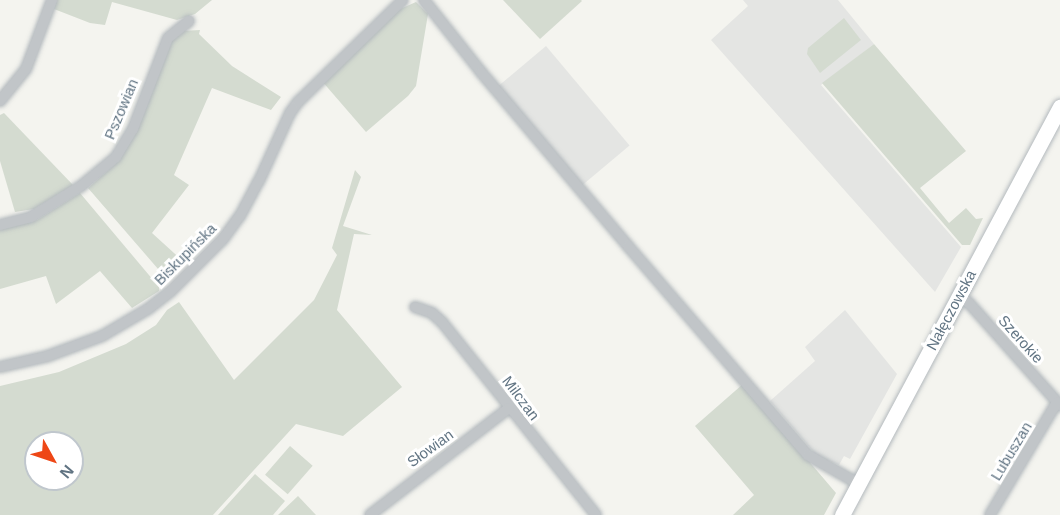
<!DOCTYPE html>
<html>
<head>
<meta charset="utf-8">
<style>
  body { margin:0 }
  #map { position:relative; width:1060px; height:515px; overflow:hidden; background:#f4f4ef; font-family:Helvetica,sans-serif }
  div>[style] { position:absolute }
  [style*='--x'] { left:calc(var(--x)*1px); top:calc(var(--y)*1px); width:calc(var(--w)*1px); rotate:calc(var(--a)*1deg) }
  .built>* { inset:0; background:#e4e5e3; transform-origin:0 0 }
  .green>* { inset:0; background:#d4dbd0; transform-origin:0 0 }
  .roads { filter:drop-shadow(0 0 2px #b3b9bd) drop-shadow(0 0 2px #b3b9bd) }
  .street>* { height:10px; margin:-5px; padding:0 5px; transform-origin:5px; border-radius:5px; background:#c1c5c8 }
  .secondary>* { height:15px; margin:-7.5px; padding:0 7.5px; transform-origin:7.5px; border-radius:7.5px; background:#fff }
  span { translate:-50% -50%; white-space:nowrap; text-align:center; line-height:1.15; -webkit-text-stroke:6px #fff; paint-order:stroke }
  .street-label { font-size:15px; color:#617483 }
  .north { position:absolute; left:24px; top:431px; width:60px; height:60px; box-sizing:border-box; background:#fff; border:2px solid #c0c7cd; border-radius:50%; rotate:130deg; font-size:16px; font-weight:700; line-height:24px; text-align:center; color:#617483 }
  .north::after { content:''; display:block; margin:auto; width:21px; height:27px; background:#ee4716; clip-path:polygon(50% 0,100% 100%,50% 72%,0 100%) }
</style>
</head>
<body>
<div id="map">
  <div class="built">
    <div style="clip-path:polygon(743px 0,838px 0,874px 44px,821px 85px,961px 247px,935px 292px,711px 40px,748px 6px)"></div>
    <div style="left:546px;top:46px;width:130px;height:63px;rotate:50deg"></div>
    <div style="clip-path:polygon(845px 310px,897px 374px,850px 459px,844px 456px,839px 465px,817px 456px,770px 401px,815px 361px,805px 347px)"></div>
  </div>
  <div class="green">
    <div style="clip-path:polygon(57px 0,212px 0,195px 14px,177px 20px,112px 2px,105px 25px,90px 23px,54px 9px)"></div>
    <div style="clip-path:polygon(503px 0,581px 0,582px 1px,540px 39px)"></div>
    <div style="clip-path:polygon(416px 2px,428px 14px,416px 86px,408px 96px,366px 132px,321px 80px,398px 10px)"></div>
    <div style="clip-path:polygon(844px 18px,861px 40px,820px 73px,807px 54px,808px 48px)"></div>
    <div style="clip-path:polygon(200px 30px,199px 34px,232px 66px,281px 97px,271px 110px,212px 88px,174px 175px,189px 185px,152px 233px,185px 263px,173px 278px,165px 277px,88px 188px,120px 160px,170px 41px,182px 31px)"></div>
    <div style="clip-path:polygon(874px 44px,966px 151px,920px 188px,949px 223px,966px 208px,976px 219px,983px 218px,970px 245px,962px 245px,822px 83px)"></div>
    <div style="clip-path:polygon(4px 113px,73px 185px,34px 209px,15px 212px,0 161px,0 115px)"></div>
    <div style="clip-path:polygon(evenodd,355px 170px,361px 177px,343px 226px,372px 235px,354px 234px,337px 310px,402px 387px,343px 436px,296px 424px,213px 515px,0 515px,0 386px,59px 372px,126px 344px,156px 325px,167px 310px,179px 302px,234px 380px,314px 300px,337px 255px,332px 248px,355px 170px,36px 443px,72px 443px,72px 479px,36px 479px,36px 443px)"></div>
    <div style="clip-path:polygon(80px 193px,159px 287px,159px 291px,132px 308px,100px 271px,56px 304px,46px 276px,0 289px,0 230px,37px 220px)"></div>
    <div style="clip-path:polygon(743px 384px,836px 493px,824px 515px,733px 515px,754px 495px,695px 426px)"></div>
    <div style="left:290px;top:446px;width:30px;height:38px;rotate:41deg"></div>
    <div style="clip-path:polygon(255px 474px,285px 501px,273px 515px,218px 515px)"></div>
    <div style="clip-path:polygon(298px 496px,316px 515px,278px 515px)"></div>
  </div>
  <div class="roads">
    <div class="street">
      <div style="--x:424;--y:0;--w:92;--a:51.6"></div>
      <div style="--x:481;--y:72;--w:228;--a:49.8"></div>
      <div style="--x:628;--y:246;--w:276;--a:49.3"></div>
      <div style="--x:808;--y:455;--w:59;--a:29.6"></div>
      <div style="--x:0;--y:101;--w:41;--a:-50.9"></div>
      <div style="--x:26;--y:69;--w:74;--a:-69.4"></div>
      <div style="--x:0;--y:225;--w:32;--a:-14"></div>
      <div style="--x:31;--y:217;--w:59;--a:-31.8"></div>
      <div style="--x:81;--y:186;--w:45;--a:-39.6"></div>
      <div style="--x:116;--y:157;--w:33;--a:-59"></div>
      <div style="--x:133;--y:129;--w:97;--a:-69"></div>
      <div style="--x:168;--y:38;--w:27;--a:-39"></div>
      <div style="--x:958;--y:296;--w:13;--a:32"></div>
      <div style="--x:969;--y:303;--w:137;--a:48.3"></div>
      <div style="--x:415;--y:307;--w:18;--a:19"></div>
      <div style="--x:432;--y:313;--w:13;--a:42"></div>
      <div style="--x:442;--y:322;--w:247;--a:51.4"></div>
      <div style="--x:0;--y:367;--w:49;--a:-12.9"></div>
      <div style="--x:48;--y:356;--w:58;--a:-20.3"></div>
      <div style="--x:102;--y:336;--w:53;--a:-30.4"></div>
      <div style="--x:148;--y:309;--w:28;--a:-38"></div>
      <div style="--x:170;--y:292;--w:75;--a:-45"></div>
      <div style="--x:223;--y:239;--w:29;--a:-54"></div>
      <div style="--x:240;--y:216;--w:40;--a:-62"></div>
      <div style="--x:259;--y:181;--w:75;--a:-65.5"></div>
      <div style="--x:290;--y:113;--w:14;--a:-54"></div>
      <div style="--x:298;--y:102;--w:146;--a:-44.2"></div>
      <div style="--x:370;--y:515;--w:175;--a:-37.6"></div>
      <div style="--x:990;--y:515;--w:131;--a:-59.3"></div>
    </div>
    <div class="secondary">
      <div style="--x:842;--y:515;--w:463;--a:-61.9"></div>
    </div>
  </div>
  <div class="street-label">
    <span style="left:121px;top:109px;rotate:-67deg">Pszowian</span>
    <span style="left:185px;top:254px;rotate:-45deg">Biskupińska</span>
    <span style="left:951px;top:310px;rotate:-62deg">Nałęczowska</span>
    <span style="left:1021px;top:339px;rotate:48deg">Szerokie</span>
    <span style="left:521px;top:398px;rotate:53deg">Milczan</span>
    <span style="left:430px;top:448px;rotate:-36deg">Słowian</span>
    <span style="left:1011px;top:451px;rotate:-59deg">Lubuszan</span>
  </div>
  <div class="north">N</div>
</div>
</body>
</html>
